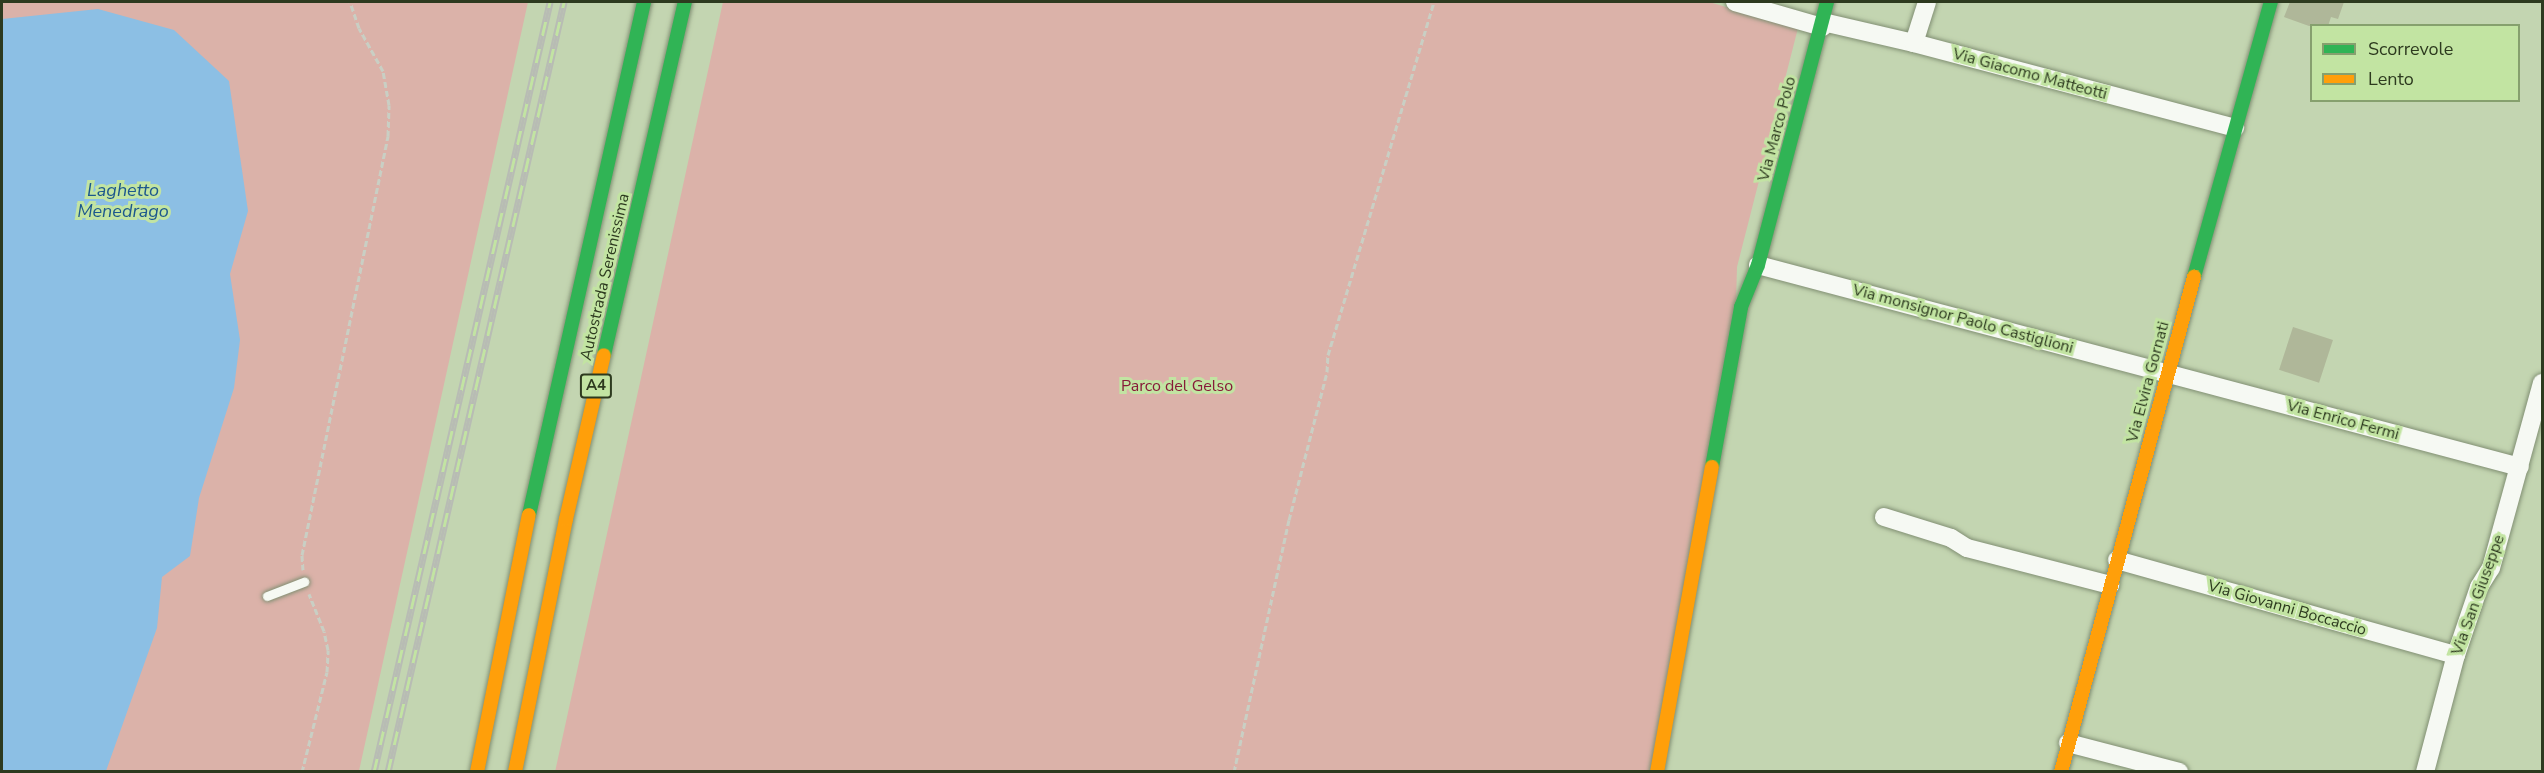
<!DOCTYPE html>
<html>
<head>
<meta charset="utf-8">
<style>
  body { margin:0 }
  #map { position:relative; width:2544px; height:773px; overflow:hidden; background:#c3d5b1; font-family:"Nunito Sans",sans-serif }
  div>[style] { position:absolute }
  [style*='--x'] { left:calc(var(--x)*1px); top:calc(var(--y)*1px); width:calc(var(--w)*1px); rotate:calc(var(--a)*1deg) }
  .green>* { inset:0; background:#dbb2a9 }
  .water>* { inset:0; background:#8cbfe4 }
  .building>* { inset:0; background:#afb799; transform-origin:0 0 }
  .path>* { height:3px; margin-top:-1.5px; transform-origin:0; background:repeating-linear-gradient(90deg,#c9cfc4 0 6px,transparent 0 9px) }
  .roads { filter:drop-shadow(0 0 2px #818f73) drop-shadow(0 0 2px #818f73) }
  .lane>* { height:9px; margin:-4.5px; padding:0 4.5px; transform-origin:4.5px; border-radius:4.5px; background:#f6f9f3 }
  .street>* { height:18px; margin:-9px; padding:0 9px; transform-origin:9px; border-radius:9px; background:#f6f9f3 }
  .fast>* { height:14px; margin:-7px; padding:0 7px; transform-origin:7px; border-radius:7px; background:#30b455 }
  .slow>* { height:14px; margin:-7px; padding:0 7px; transform-origin:7px; border-radius:7px; background:#ff9f0a }
  .rail>* { height:7px; margin-top:-3.5px; transform-origin:0; background:repeating-linear-gradient(90deg,#c2e4a2 0 14px,#b8bcb4 0 28px); box-sizing:border-box; border-block:2px solid #b8bcb4 }
  span { translate:-50% -50%; white-space:nowrap; text-align:center; line-height:1.15; -webkit-text-stroke:6px #c2e4a2; paint-order:stroke }
  .shield-label span { padding:2px 4px; background:#c2e4a2; border:2px solid; border-radius:4px; -webkit-text-stroke-width:0 }
  .shield-label { font-size:15px; color:#2d3a1f; font-weight:700 }
  .street-label { font-size:16px; color:#2d3a1f }
  .park-label { font-size:16px; color:#871b39 }
  .water-label { font-size:18px; color:#1c578d; font-style:italic }
  .frame { position:absolute; inset:0; border:3px solid #2d3a1f; pointer-events:none }
  .legend { position:absolute; left:2310px; top:24px; width:210px; height:78px; box-sizing:border-box; background:#c2e4a2; border:2px solid #86a06e; margin:0; padding:8px 10px; list-style:none; font-size:18px; color:#2d3a1f }
  .legend li { display:flex; align-items:center; gap:12px; height:30px }
  .legend b { width:30px; border:2px solid #86a06e }
</style>
</head>
<body>
<div id="map">
  <div class="green">
    <div style="clip-path:polygon(2px 2px,528px 2px,359px 771px,2px 772px)"></div>
    <div style="clip-path:polygon(723px 2px,1709px 2px,1798px 28px,1737px 267px,1736px 302px,1651px 771px,555px 772px)"></div>
  </div>
  <div class="water">
    <div style="clip-path:polygon(98px 9px,174px 30px,229px 81px,248px 211px,230px 274px,240px 340px,234px 388px,199px 498px,190px 556px,162px 577px,157px 628px,106px 771px,2px 771px,2px 19px)"></div>
  </div>
  <div class="building">
    <div style="clip-path:polygon(2290px 2px,2344px 2px,2338px 19px,2331px 17px,2328px 26px,2309px 26px,2284px 17px)"></div>
    <div style="left:2293px;top:327px;width:42px;height:45px;rotate:18deg"></div>
  </div>
  <div class="path">
    <div style="--x:303;--y:570;--w:15;--a:-94"></div>
    <div style="--x:302;--y:555;--w:428;--a:-78.4"></div>
    <div style="--x:388;--y:136;--w:31;--a:-88"></div>
    <div style="--x:389;--y:105;--w:35;--a:-100"></div>
    <div style="--x:383;--y:71;--w:49;--a:-119.2"></div>
    <div style="--x:359;--y:28;--w:28;--a:-109"></div>
    <div style="--x:302;--y:772;--w:103;--a:-76"></div>
    <div style="--x:327;--y:672;--w:22;--a:-87"></div>
    <div style="--x:328;--y:650;--w:19;--a:-102"></div>
    <div style="--x:324;--y:631;--w:40;--a:-112"></div>
    <div style="--x:1234;--y:772;--w:258;--a:-77.7"></div>
    <div style="--x:1289;--y:520;--w:153;--a:-75.6"></div>
    <div style="--x:1327;--y:372;--w:17;--a:-87"></div>
    <div style="--x:1328;--y:355;--w:369;--a:-73.3"></div>
  </div>
  <div class="roads">
    <div class="lane">
      <div style="--x:267;--y:596;--w:40;--a:-21"></div>
    </div>
    <div class="street">
      <div style="--x:1735;--y:2;--w:91;--a:16"></div>
      <div style="--x:1823;--y:22;--w:93;--a:13"></div>
      <div style="--x:1914;--y:43;--w:332;--a:14.8"></div>
      <div style="--x:1914;--y:43;--w:43;--a:-72.4"></div>
      <div style="--x:1758;--y:265;--w:788;--a:14.85"></div>
      <div style="--x:1884;--y:517;--w:70;--a:17.4"></div>
      <div style="--x:1951;--y:538;--w:19;--a:32"></div>
      <div style="--x:1967;--y:548;--w:148;--a:14.5"></div>
      <div style="--x:2117;--y:560;--w:352;--a:15.7"></div>
      <div style="--x:2068;--y:743;--w:115;--a:14.6"></div>
      <div style="--x:2425;--y:772;--w:121;--a:-75.2"></div>
      <div style="--x:2456;--y:655;--w:72;--a:-71.3"></div>
      <div style="--x:2479;--y:587;--w:22;--a:-58"></div>
      <div style="--x:2491;--y:568;--w:192;--a:-74.6"></div>
    </div>
    <div class="fast">
      <div style="--x:2194;--y:277;--w:286;--a:-74.4"></div>
      <div style="--x:604;--y:355;--w:362;--a:-77.1"></div>
      <div style="--x:1712;--y:467;--w:163;--a:-79.7"></div>
      <div style="--x:1741;--y:307;--w:45;--a:-68"></div>
      <div style="--x:1758;--y:265;--w:272;--a:-75.3"></div>
      <div style="--x:529;--y:515;--w:526;--a:-77.36"></div>
    </div>
    <div class="slow">
      <div style="--x:477;--y:772;--w:262;--a:-78.6"></div>
      <div style="--x:515;--y:772;--w:258;--a:-78.6"></div>
      <div style="--x:566;--y:519;--w:168;--a:-77"></div>
      <div style="--x:1657;--y:772;--w:310;--a:-79.8"></div>
      <div style="--x:2061;--y:772;--w:513;--a:-74.96"></div>
    </div>
  </div>
  <div class="rail">
    <div style="--x:374;--y:772;--w:790;--a:-77.12"></div>
    <div style="--x:388;--y:772;--w:790;--a:-77.12"></div>
  </div>
  <div class="shield-label">
    <span style="left:596px;top:386px">A4</span>
  </div>
  <div class="street-label">
    <span style="left:2030px;top:74px;rotate:15deg">Via Giacomo Matteotti</span>
    <span style="left:1777px;top:129px;rotate:-75deg">Via Marco Polo</span>
    <span style="left:605px;top:277px;rotate:-77deg">Autostrada Serenissima</span>
    <span style="left:1963px;top:319px;rotate:15deg">Via monsignor Paolo Castiglioni</span>
    <span style="left:2148px;top:382px;rotate:-75deg">Via Elvira Gornati</span>
    <span style="left:2343px;top:420px;rotate:15deg">Via Enrico Fermi</span>
    <span style="left:2478px;top:595px;rotate:-70deg">Via San Giuseppe</span>
    <span style="left:2287px;top:608px;rotate:16deg">Via Giovanni Boccaccio</span>
  </div>
  <div class="park-label">
    <span style="left:1177px;top:386px">Parco del Gelso</span>
  </div>
  <div class="water-label">
    <span style="left:123px;top:201px">Laghetto<br>Menedrago</span>
  </div>
  <div class="frame"></div>
  <ul class="legend">
  <li><b style="height:8px;background:#30b455"></b>Scorrevole</li>
  <li><b style="height:8px;background:#ff9f0a"></b>Lento</li>
  </ul>
</div>
</body>
</html>
